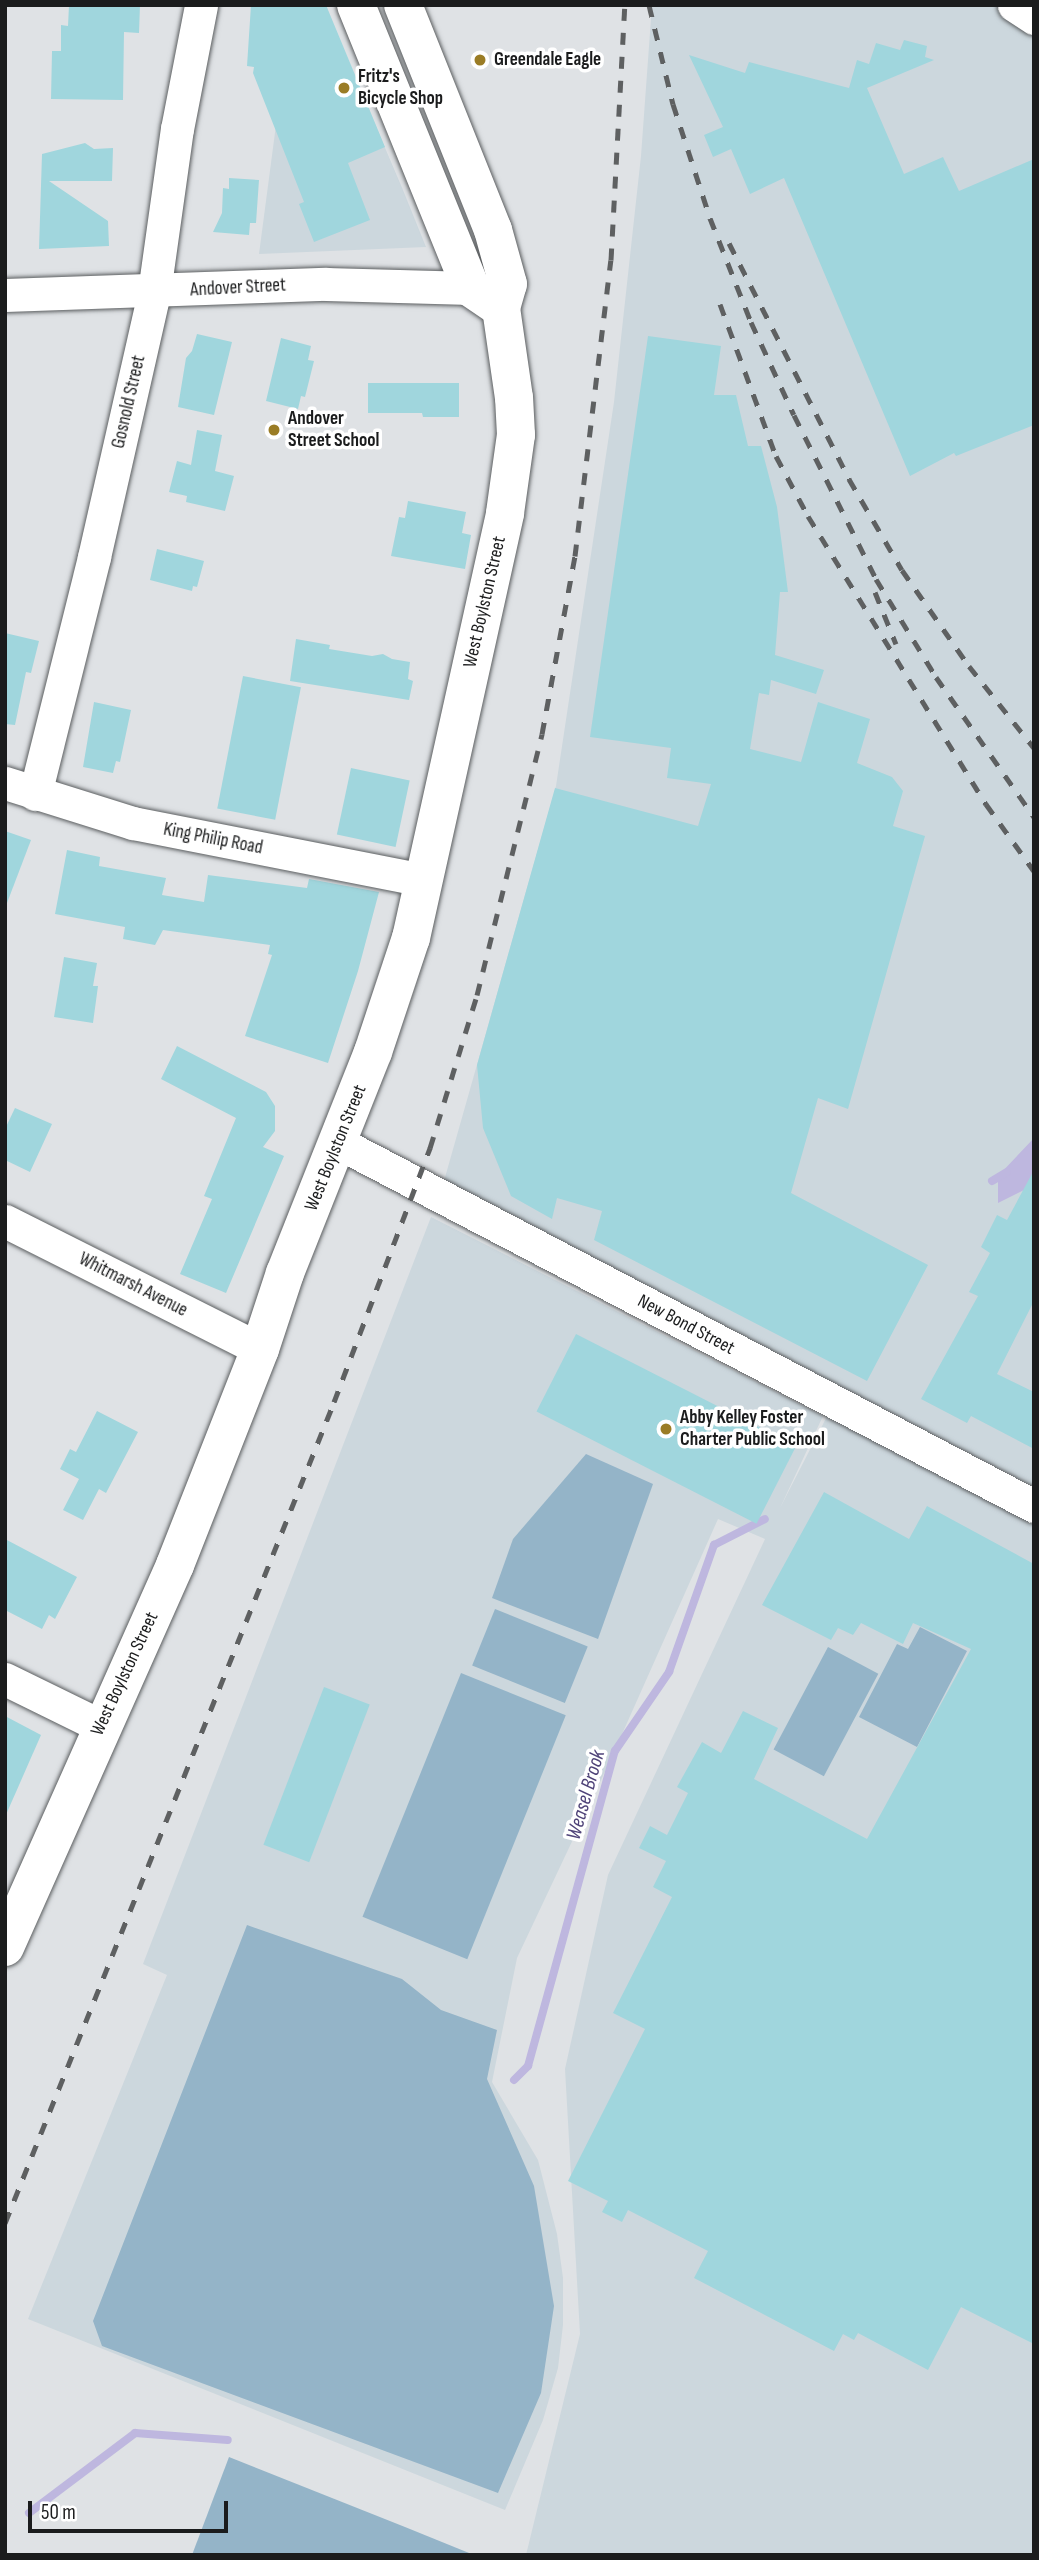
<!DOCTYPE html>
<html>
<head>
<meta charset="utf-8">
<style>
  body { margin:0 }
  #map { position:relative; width:1039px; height:2560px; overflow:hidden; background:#dfe2e5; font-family:"Sofia Sans Condensed",sans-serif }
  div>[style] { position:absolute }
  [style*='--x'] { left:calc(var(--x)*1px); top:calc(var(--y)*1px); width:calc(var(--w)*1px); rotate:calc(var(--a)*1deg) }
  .built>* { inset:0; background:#ccd7dd }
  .green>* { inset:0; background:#94b4c8; transform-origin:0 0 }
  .water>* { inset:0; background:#beb7df }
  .stream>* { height:8px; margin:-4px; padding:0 4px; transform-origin:4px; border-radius:4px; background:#beb7df }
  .building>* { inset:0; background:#a0d6dd; transform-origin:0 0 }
  .roads { filter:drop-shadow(0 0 2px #5b5e60) drop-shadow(0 0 2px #5b5e60) }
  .minor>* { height:33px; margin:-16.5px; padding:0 16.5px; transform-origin:16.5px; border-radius:16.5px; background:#fff }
  .major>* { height:38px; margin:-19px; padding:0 19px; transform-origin:19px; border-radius:19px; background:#fff }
  .rail>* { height:5px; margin-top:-2.5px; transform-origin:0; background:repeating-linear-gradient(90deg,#5e6061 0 12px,transparent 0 24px) }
  .dots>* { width:19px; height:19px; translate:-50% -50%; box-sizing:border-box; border:4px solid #fff; border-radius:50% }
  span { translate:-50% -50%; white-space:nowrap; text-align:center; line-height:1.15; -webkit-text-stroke:7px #fff; paint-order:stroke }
  .poi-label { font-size:19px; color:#1b1c1d; font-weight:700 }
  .left { translate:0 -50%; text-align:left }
  .street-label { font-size:19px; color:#1b1c1d }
  .water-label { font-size:21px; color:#504479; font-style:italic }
  .frame { position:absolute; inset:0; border:7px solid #1b1c1d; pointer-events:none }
  .scale { position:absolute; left:28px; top:2501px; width:200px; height:32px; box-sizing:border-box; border:4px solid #1b1c1d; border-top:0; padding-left:9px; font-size:21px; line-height:24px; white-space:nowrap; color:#1b1c1d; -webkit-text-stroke:5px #fff; paint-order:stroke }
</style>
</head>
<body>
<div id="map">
  <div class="built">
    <div style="clip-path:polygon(324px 5px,403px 190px,426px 247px,259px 254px,283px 72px)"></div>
    <div style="clip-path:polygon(652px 5px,1034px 5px,1034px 2555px,526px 2555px,580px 2334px,565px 2069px,608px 1875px,765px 1539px,718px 1519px,610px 1761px,517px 1958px,492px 2082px,538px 2160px,557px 2234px,563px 2278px,563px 2325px,558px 2368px,543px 2420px,505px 2510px,28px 2319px,167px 1975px,143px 1964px,431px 1217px,823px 1416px,780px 1508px,841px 1389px,444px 1181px,556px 786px,614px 402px,641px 156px)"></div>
  </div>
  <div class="green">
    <div style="clip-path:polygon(586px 1454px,653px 1484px,598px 1639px,492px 1598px,513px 1539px)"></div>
    <div style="left:495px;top:1609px;width:100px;height:61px;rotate:22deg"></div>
    <div style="clip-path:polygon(920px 1627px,967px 1651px,917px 1747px,859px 1717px,897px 1644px,908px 1649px)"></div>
    <div style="left:828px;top:1647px;width:57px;height:116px;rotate:28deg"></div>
    <div style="left:461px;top:1673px;width:113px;height:263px;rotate:22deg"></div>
    <div style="clip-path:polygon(247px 1925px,402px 1979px,441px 2010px,497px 2030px,487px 2079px,534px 2186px,554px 2306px,541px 2393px,498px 2493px,102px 2346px,93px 2321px)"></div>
    <div style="clip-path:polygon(229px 2457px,405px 2527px,474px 2555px,192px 2555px)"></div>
  </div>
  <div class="water">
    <div style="clip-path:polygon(1034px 1138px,1034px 1189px,1026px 1189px,998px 1203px,998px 1176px)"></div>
  </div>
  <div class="stream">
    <div style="--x:992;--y:1181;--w:17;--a:-31"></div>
    <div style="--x:514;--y:2080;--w:20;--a:-45"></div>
    <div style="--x:528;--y:2066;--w:327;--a:-74.6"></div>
    <div style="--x:615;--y:1751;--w:96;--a:-55.6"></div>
    <div style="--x:669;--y:1672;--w:135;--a:-70.5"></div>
    <div style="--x:714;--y:1545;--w:57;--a:-27"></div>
    <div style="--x:29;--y:2513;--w:133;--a:-37"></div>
    <div style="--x:135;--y:2433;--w:93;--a:4.3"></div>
  </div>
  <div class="building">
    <div style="clip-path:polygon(69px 5px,140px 5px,139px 33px,124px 32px,123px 100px,51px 99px,52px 51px,61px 51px,61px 25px,68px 26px)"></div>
    <div style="clip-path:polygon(251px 5px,326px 5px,385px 147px,348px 163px,370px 220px,314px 242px,299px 204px,304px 202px,253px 73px,254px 67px,247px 66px)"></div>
    <div style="clip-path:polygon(904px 40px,927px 46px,925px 57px,934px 60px,867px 88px,904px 174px,943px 157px,959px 191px,1034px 159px,1034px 425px,956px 456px,954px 453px,910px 476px,784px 178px,750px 194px,731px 149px,713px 157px,704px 135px,723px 127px,689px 55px,745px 73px,749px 62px,849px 88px,857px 60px,869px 64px,876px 43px,900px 50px)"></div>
    <div style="clip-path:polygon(85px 143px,94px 149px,113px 148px,112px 181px,49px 181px,108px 221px,109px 246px,39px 249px,42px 154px)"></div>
    <div style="clip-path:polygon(229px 178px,259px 180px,256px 223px,250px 223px,249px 235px,213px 232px,222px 213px,223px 188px,229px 189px)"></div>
    <div style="clip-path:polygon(197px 334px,232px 342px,214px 415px,178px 407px,186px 358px,192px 351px)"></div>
    <div style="clip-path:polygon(648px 336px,721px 346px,714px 395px,736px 395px,748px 446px,761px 446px,777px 507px,788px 592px,780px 592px,775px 655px,824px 670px,816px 694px,771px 680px,769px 695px,759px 693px,750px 749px,801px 762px,818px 702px,870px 719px,857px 763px,892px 777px,903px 791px,893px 826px,925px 836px,848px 1109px,818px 1098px,791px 1193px,928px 1265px,867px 1381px,594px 1240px,602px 1211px,557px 1198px,552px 1219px,511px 1196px,483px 1128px,477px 1065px,555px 788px,698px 826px,711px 784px,667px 778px,671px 748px,590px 737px)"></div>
    <div style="clip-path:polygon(281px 338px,311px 346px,308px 360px,314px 361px,305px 397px,301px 396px,298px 409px,266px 401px)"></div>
    <div style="clip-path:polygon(368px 383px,459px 383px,459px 417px,423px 417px,422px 413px,368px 413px)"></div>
    <div style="clip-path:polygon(197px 430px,222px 435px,215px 471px,234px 476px,225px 511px,186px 502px,187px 496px,169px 492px,177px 461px,191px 465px)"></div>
    <div style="clip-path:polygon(408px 501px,466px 512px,462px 533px,471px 535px,465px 569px,391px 556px,399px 517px,405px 518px)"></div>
    <div style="clip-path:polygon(157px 549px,204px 561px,197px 587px,193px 586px,192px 591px,150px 580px)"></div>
    <div style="clip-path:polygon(5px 633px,39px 641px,31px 673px,26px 672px,15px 725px,5px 724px)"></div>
    <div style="clip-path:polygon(296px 639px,330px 645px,329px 649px,372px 656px,383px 654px,392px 659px,410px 662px,408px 679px,413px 681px,409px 700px,290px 681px)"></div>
    <div style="left:243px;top:676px;width:59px;height:135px;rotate:11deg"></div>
    <div style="clip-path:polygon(94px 702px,131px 710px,120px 762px,116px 761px,113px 773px,83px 767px)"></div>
    <div style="left:351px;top:768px;width:60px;height:68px;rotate:12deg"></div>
    <div style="clip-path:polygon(5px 831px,31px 840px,7px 903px,5px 903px)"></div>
    <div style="clip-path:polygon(67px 850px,100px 857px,99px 866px,166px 878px,162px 895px,204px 902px,208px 875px,307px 888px,309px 879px,379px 892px,358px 971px,328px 1063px,245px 1036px,272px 955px,268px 954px,270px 945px,163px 930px,155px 945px,123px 939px,125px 927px,55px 914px)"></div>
    <div style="clip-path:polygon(64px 957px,97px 963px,93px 986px,98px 986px,93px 1023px,54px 1017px)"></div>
    <div style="clip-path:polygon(177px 1046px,266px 1092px,275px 1106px,275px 1131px,263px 1147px,284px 1156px,226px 1293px,180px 1274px,212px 1199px,204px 1196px,236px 1118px,161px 1079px)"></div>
    <div style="clip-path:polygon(15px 1108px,52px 1124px,30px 1172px,5px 1160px,5px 1129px)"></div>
    <div style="clip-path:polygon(1034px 1170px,1034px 1301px,997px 1374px,1034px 1392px,1034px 1449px,971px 1416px,967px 1423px,921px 1399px,978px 1296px,969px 1292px,990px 1253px,981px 1247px,997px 1215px,1007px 1220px)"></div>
    <div style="left:576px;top:1334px;width:247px;height:87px;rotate:27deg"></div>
    <div style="clip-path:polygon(97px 1411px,138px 1432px,106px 1493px,99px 1489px,83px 1520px,63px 1510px,79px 1479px,60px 1469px,70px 1449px,76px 1452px)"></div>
    <div style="clip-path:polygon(824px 1492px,909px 1539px,927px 1506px,1034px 1564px,1034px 2344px,961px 2307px,928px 2370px,858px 2333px,854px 2340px,843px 2334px,834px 2351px,694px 2278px,708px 2251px,628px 2210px,622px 2222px,602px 2212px,608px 2201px,568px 2181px,645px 2029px,613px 2013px,672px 1897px,653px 1887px,666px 1861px,639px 1848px,650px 1826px,667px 1835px,688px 1793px,677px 1787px,702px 1742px,721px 1753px,743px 1711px,778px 1728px,754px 1779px,867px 1839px,971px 1649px,913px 1623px,903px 1644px,861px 1623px,853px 1635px,838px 1628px,831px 1640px,762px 1605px)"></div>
    <div style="clip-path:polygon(5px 1539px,77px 1577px,55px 1619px,49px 1615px,42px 1629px,5px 1610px)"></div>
    <div style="left:324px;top:1687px;width:49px;height:169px;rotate:21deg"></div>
    <div style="clip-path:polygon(5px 1716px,41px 1735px,5px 1817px)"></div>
  </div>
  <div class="roads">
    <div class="minor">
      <div style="--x:1014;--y:5;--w:24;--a:33"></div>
      <div style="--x:5;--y:295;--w:321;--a:-2"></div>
      <div style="--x:326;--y:284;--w:145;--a:1.6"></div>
      <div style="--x:5;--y:783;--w:134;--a:17.4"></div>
      <div style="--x:133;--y:823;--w:297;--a:11.1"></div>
      <div style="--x:35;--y:794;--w:244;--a:-76"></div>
      <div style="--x:94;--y:557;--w:272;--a:-77.2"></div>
      <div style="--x:154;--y:292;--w:165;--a:-82"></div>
      <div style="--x:177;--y:129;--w:126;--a:-79"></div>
      <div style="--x:339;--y:1143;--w:784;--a:27.58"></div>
      <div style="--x:5;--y:1221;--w:285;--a:26.7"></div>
      <div style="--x:5;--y:1679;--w:107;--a:26.1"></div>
    </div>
    <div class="major">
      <div style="--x:356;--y:5;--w:305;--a:67.9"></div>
      <div style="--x:471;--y:288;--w:36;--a:34"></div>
      <div style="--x:5;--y:1947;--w:418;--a:-66"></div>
      <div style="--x:175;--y:1565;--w:232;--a:-68.5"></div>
      <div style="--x:260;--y:1349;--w:80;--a:-71.8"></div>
      <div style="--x:285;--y:1273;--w:238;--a:-68.3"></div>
      <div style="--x:373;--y:1052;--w:120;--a:-71.6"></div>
      <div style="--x:411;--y:938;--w:435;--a:-77.5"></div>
      <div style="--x:505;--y:513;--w:79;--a:-82"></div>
      <div style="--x:516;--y:435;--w:37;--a:-93"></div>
      <div style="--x:514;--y:398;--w:91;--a:-98.2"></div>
      <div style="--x:501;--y:308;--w:25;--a:-74"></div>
      <div style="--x:508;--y:284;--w:56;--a:-105.5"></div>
      <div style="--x:493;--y:230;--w:242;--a:-111.8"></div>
    </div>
  </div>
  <div class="rail">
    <div style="--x:649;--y:5;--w:102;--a:76.4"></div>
    <div style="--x:673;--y:104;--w:120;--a:72"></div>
    <div style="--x:710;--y:218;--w:112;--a:68.5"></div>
    <div style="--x:751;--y:322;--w:102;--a:65.2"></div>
    <div style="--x:794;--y:415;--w:183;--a:63.4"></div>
    <div style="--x:876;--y:579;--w:115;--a:58.5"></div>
    <div style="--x:936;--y:677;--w:171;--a:55"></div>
    <div style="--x:729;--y:243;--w:265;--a:63"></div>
    <div style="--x:849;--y:479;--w:105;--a:59.8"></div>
    <div style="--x:902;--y:570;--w:117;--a:55.1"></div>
    <div style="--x:969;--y:666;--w:105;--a:51.6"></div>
    <div style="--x:720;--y:304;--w:162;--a:69.8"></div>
    <div style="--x:776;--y:456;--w:68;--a:61.9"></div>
    <div style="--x:808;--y:516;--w:339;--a:58.3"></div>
    <div style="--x:986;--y:804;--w:82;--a:54.4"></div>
    <div style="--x:875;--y:592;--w:56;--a:68"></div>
    <div style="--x:5;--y:2223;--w:884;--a:-68.16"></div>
    <div style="--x:334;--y:1402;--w:272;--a:-69.3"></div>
    <div style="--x:430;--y:1148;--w:160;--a:-72.9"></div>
    <div style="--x:477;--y:995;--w:269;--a:-76"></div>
    <div style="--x:542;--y:734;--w:181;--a:-79.5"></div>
    <div style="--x:575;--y:556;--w:298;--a:-83.1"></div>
    <div style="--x:611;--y:260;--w:255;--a:-86.9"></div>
  </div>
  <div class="dots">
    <div style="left:480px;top:60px;background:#9a7c25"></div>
    <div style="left:344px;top:88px;background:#9a7c25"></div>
    <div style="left:274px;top:430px;background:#9a7c25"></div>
    <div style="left:666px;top:1429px;background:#9a7c25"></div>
  </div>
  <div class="poi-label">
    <span class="left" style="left:494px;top:60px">Greendale Eagle</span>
    <span class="left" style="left:358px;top:88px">Fritz's<br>Bicycle Shop</span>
    <span class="left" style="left:288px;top:430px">Andover<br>Street School</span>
    <span class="left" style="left:680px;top:1429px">Abby Kelley Foster<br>Charter Public School</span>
  </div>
  <div class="street-label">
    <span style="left:238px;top:288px;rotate:-3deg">Andover Street</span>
    <span style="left:129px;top:402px;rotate:-77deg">Gosnold Street</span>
    <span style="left:485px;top:602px;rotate:-77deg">West Boylston Street</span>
    <span style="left:213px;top:839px;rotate:11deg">King Philip Road</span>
    <span style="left:336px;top:1148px;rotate:-68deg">West Boylston Street</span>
    <span style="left:133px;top:1285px;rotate:27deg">Whitmarsh Avenue</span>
    <span style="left:686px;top:1325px;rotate:28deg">New Bond Street</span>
    <span style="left:125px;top:1674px;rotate:-65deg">West Boylston Street</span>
  </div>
  <div class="water-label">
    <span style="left:586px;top:1795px;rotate:-74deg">Weasel Brook</span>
  </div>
  <div class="frame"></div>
  <div class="scale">50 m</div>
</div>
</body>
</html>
